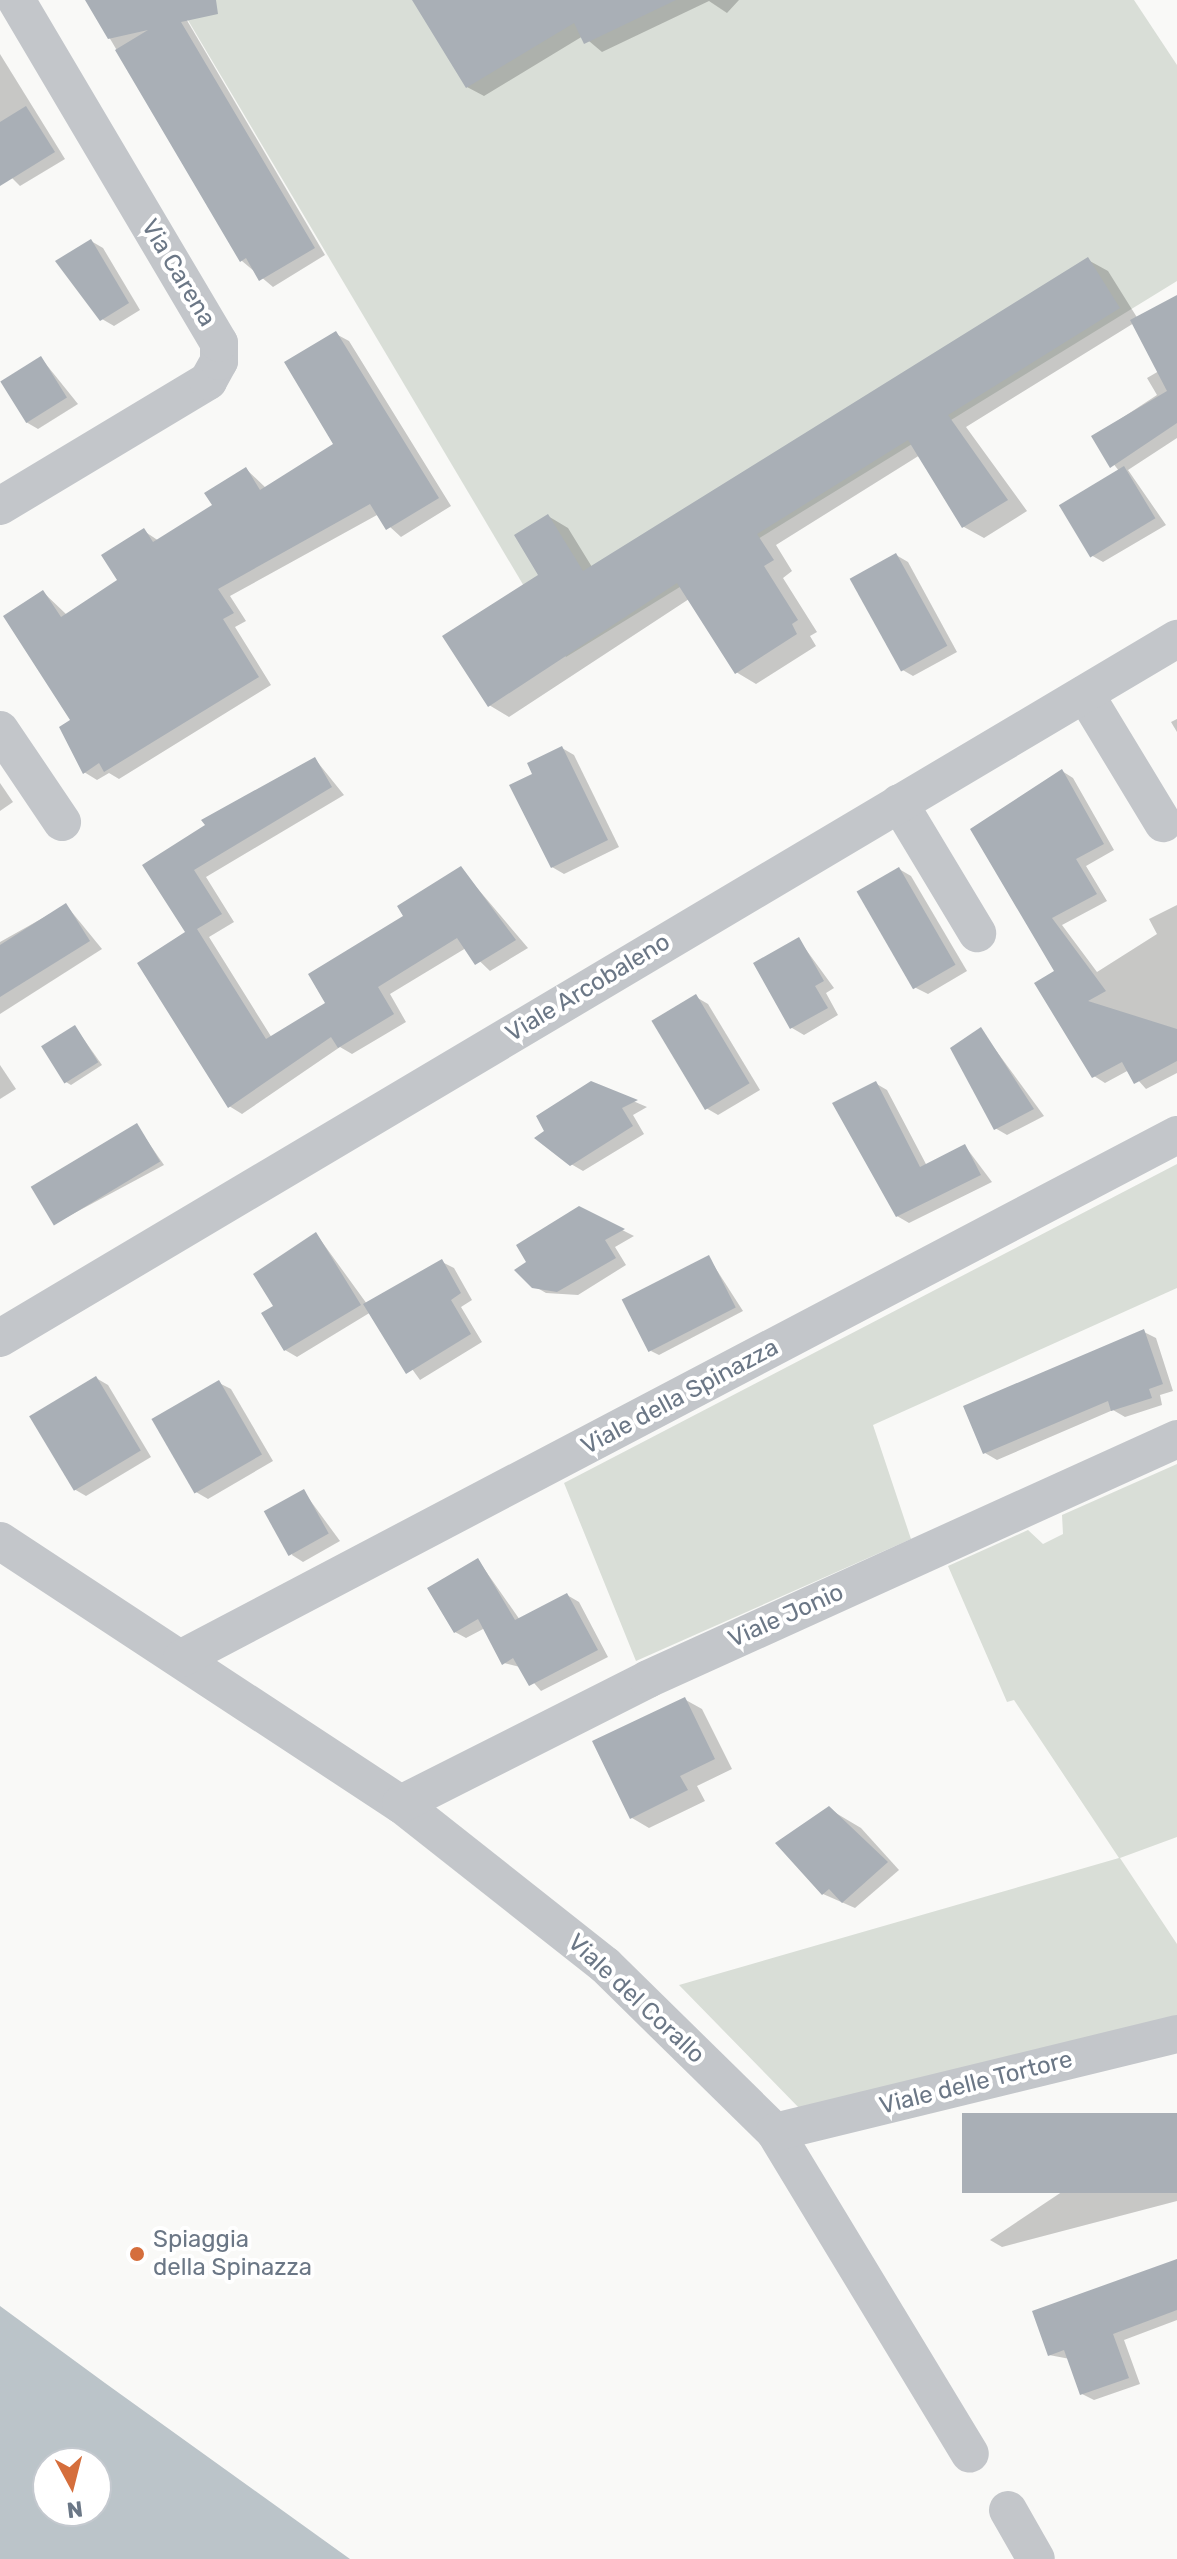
<!DOCTYPE html>
<html>
<head>
<meta charset="utf-8">
<style>
  body { margin:0 }
  #map { position:relative; width:1177px; height:2559px; overflow:hidden; background:#f9f9f7; font-family:Rubik,sans-serif }
  div>[style] { position:absolute }
  [style*='--x'] { left:calc(var(--x)*1px); top:calc(var(--y)*1px); width:calc(var(--w)*1px); rotate:calc(var(--a)*1deg) }
  .green>* { inset:0; background:#d9ded7 }
  .water>* { inset:0; background:#bbc4c9 }
  .shadow>* { inset:0; background:#0003 }
  .building>* { inset:0; background:#a9afb6; transform-origin:0 0 }
  .street>* { height:38px; margin:-19px; padding:0 19px; transform-origin:19px; border-radius:19px; background:#c3c6ca }
  .dots>* { width:22px; height:22px; translate:-50% -50%; box-sizing:border-box; border:4px solid #fff; border-radius:50% }
  span { translate:-50% -50%; white-space:nowrap; text-align:center; line-height:1.15; -webkit-text-stroke:8px #fff; paint-order:stroke }
  .street-label { font-size:24px; color:#6b7786 }
  .poi-label { font-size:24px; color:#6b7786 }
  .left { translate:0 -50%; text-align:left }
  .north { position:absolute; left:32px; top:2447px; width:80px; height:80px; box-sizing:border-box; background:#fff; border:2px solid #c4c9cf; border-radius:50%; rotate:173deg; font-size:22px; font-weight:700; line-height:32px; text-align:center; color:#6b7786 }
  .north::after { content:''; display:block; margin:auto; width:28px; height:36px; background:#d56e3c; clip-path:polygon(50% 0,100% 100%,50% 72%,0 100%) }
</style>
</head>
<body>
<div id="map">
  <div class="green">
    <div style="clip-path:polygon(176px 0,1134px 0,1177px 65px,1177px 281px,566px 657px)"></div>
    <div style="clip-path:polygon(1177px 1164px,1177px 1288px,873px 1425px,911px 1539px,636px 1661px,564px 1483px)"></div>
    <div style="clip-path:polygon(1177px 1464px,1177px 1837px,1120px 1858px,1177px 1944px,1177px 2019px,802px 2111px,679px 1985px,1119px 1858px,1014px 1700px,1007px 1702px,948px 1566px,1028px 1530px,1043px 1544px,1063px 1534px,1062px 1515px)"></div>
  </div>
  <div class="water">
    <div style="clip-path:polygon(evenodd,0 2306px,105px 2383px,350px 2559px,0 2559px,0 2306px,48px 2463px,96px 2463px,96px 2511px,48px 2511px,48px 2463px)"></div>
  </div>
  <div class="shadow">
    <div style="clip-path:polygon(87px 0,175px 0,325px 255px,273px 287px,242px 261px)"></div>
    <div style="clip-path:polygon(414px 0,739px 0,727px 13px,709px 1px,602px 52px,583px 36px,484px 96px,467px 87px)"></div>
    <div style="clip-path:polygon(0 54px,65px 159px,20px 186px,0 166px)"></div>
    <div style="clip-path:polygon(91px 241px,103px 248px,140px 310px,114px 326px,102px 319px)"></div>
    <div style="clip-path:polygon(1088px 260px,1108px 271px,1138px 319px,1177px 297px,1177px 438px,1128px 470px,1166px 525px,1103px 562px,1091px 555px,1119px 471px,1093px 437px,1157px 395px,1147px 378px,1159px 371px,1134px 323px,966px 427px,1027px 511px,984px 538px,964px 527px,920px 455px,776px 545px,792px 571px,783px 578px,817px 632px,810px 636px,816px 646px,756px 684px,736px 672px,689px 599px,509px 717px,489px 705px,541px 575px,548px 516px,568px 528px,592px 567px)"></div>
    <div style="clip-path:polygon(336px 334px,349px 341px,451px 506px,401px 537px,377px 515px,230px 596px,246px 621px,235px 627px,271px 685px,119px 779px,109px 773px,97px 780px,84px 772px,43px 592px,67px 615px,120px 581px,144px 531px,159px 541px,215px 506px,246px 469px,267px 489px,336px 445px)"></div>
    <div style="clip-path:polygon(41px 358px,78px 404px,38px 429px,26px 422px)"></div>
    <div style="clip-path:polygon(896px 555px,908px 562px,957px 652px,913px 676px,901px 669px)"></div>
    <div style="clip-path:polygon(1177px 719px,1177px 732px,1171px 722px)"></div>
    <div style="clip-path:polygon(562px 748px,574px 755px,619px 847px,564px 874px,552px 867px,534px 775px)"></div>
    <div style="clip-path:polygon(315px 759px,344px 795px,206px 877px,234px 922px,209px 937px,272px 1038px,328px 1004px,405px 916px,461px 869px,528px 948px,490px 971px,466px 948px,390px 994px,406px 1022px,352px 1054px,340px 1047px,242px 1114px,229px 1106px,188px 933px,145px 866px)"></div>
    <div style="clip-path:polygon(1062px 771px,1073px 778px,1114px 850px,1086px 866px,1107px 901px,1062px 925px,1097px 972px,1157px 934px,1149px 919px,1177px 905px,1177px 1073px,1146px 1089px,1129px 1070px,1105px 1083px,1094px 1076px,1056px 972px,972px 829px)"></div>
    <div style="clip-path:polygon(0 783px,13px 802px,0 811px)"></div>
    <div style="clip-path:polygon(899px 869px,911px 876px,967px 971px,928px 994px,916px 988px)"></div>
    <div style="clip-path:polygon(66px 905px,102px 949px,0 1014px,0 942px)"></div>
    <div style="clip-path:polygon(799px 940px,834px 988px,826px 993px,838px 1015px,804px 1035px,792px 1028px)"></div>
    <div style="clip-path:polygon(696px 997px,708px 1004px,760px 1090px,718px 1115px,706px 1108px)"></div>
    <div style="clip-path:polygon(75px 1027px,102px 1065px,71px 1085px,66px 1082px)"></div>
    <div style="clip-path:polygon(981px 1030px,1044px 1116px,1007px 1135px,995px 1128px)"></div>
    <div style="clip-path:polygon(0 1065px,16px 1089px,0 1099px)"></div>
    <div style="clip-path:polygon(591px 1083px,647px 1107px,633px 1115px,644px 1134px,583px 1171px,571px 1164px)"></div>
    <div style="clip-path:polygon(875px 1083px,887px 1090px,927px 1166px,965px 1146px,992px 1182px,909px 1223px,897px 1216px)"></div>
    <div style="clip-path:polygon(137px 1126px,164px 1165px,54px 1224px)"></div>
    <div style="clip-path:polygon(579px 1208px,634px 1236px,615px 1247px,626px 1265px,578px 1295px,546px 1293px,534px 1286px,529px 1263px)"></div>
    <div style="clip-path:polygon(317px 1235px,367px 1304px,442px 1262px,454px 1268px,472px 1300px,461px 1307px,482px 1342px,420px 1380px,371px 1312px,297px 1357px,285px 1350px,275px 1306px)"></div>
    <div style="clip-path:polygon(709px 1258px,743px 1311px,659px 1355px,651px 1351px)"></div>
    <div style="clip-path:polygon(1144px 1332px,1156px 1338px,1173px 1391px,1160px 1395px,1162px 1405px,1125px 1417px,1113px 1410px,997px 1460px,985px 1453px)"></div>
    <div style="clip-path:polygon(96px 1378px,108px 1385px,151px 1457px,86px 1496px,74px 1489px)"></div>
    <div style="clip-path:polygon(219px 1383px,231px 1389px,273px 1461px,208px 1499px,196px 1492px)"></div>
    <div style="clip-path:polygon(304px 1492px,340px 1541px,303px 1562px,292px 1555px)"></div>
    <div style="clip-path:polygon(478px 1560px,520px 1620px,567px 1595px,579px 1602px,608px 1657px,541px 1691px,520px 1667px,504px 1663px,485px 1628px,466px 1638px,455px 1632px)"></div>
    <div style="clip-path:polygon(684px 1699px,702px 1709px,732px 1769px,697px 1786px,705px 1801px,649px 1828px,632px 1818px)"></div>
    <div style="clip-path:polygon(829px 1809px,861px 1828px,899px 1870px,855px 1908px,823px 1894px)"></div>
    <div style="clip-path:polygon(1177px 2115px,1177px 2201px,1002px 2247px,990px 2240px)"></div>
    <div style="clip-path:polygon(1177px 2261px,1177px 2320px,1124px 2340px,1140px 2384px,1094px 2400px,1082px 2394px,1070px 2359px,1049px 2355px)"></div>
  </div>
  <div class="building">
    <div style="clip-path:polygon(85px 0,216px 0,218px 14px,181px 22px,315px 248px,259px 281px,246px 258px,240px 262px,115px 50px,148px 30px,108px 39px)"></div>
    <div style="clip-path:polygon(412px 0,676px 0,584px 44px,574px 23px,466px 88px)"></div>
    <div style="clip-path:polygon(26px 106px,55px 152px,0 186px,0 122px)"></div>
    <div style="clip-path:polygon(91px 239px,129px 303px,100px 321px,55px 261px)"></div>
    <div style="clip-path:polygon(1088px 257px,1120px 308px,948px 415px,1008px 500px,962px 528px,908px 440px,757px 534px,774px 560px,764px 566px,798px 620px,792px 624px,797px 634px,735px 674px,677px 583px,488px 707px,442px 636px,538px 575px,514px 535px,548px 514px,583px 571px)"></div>
    <div style="clip-path:polygon(1177px 295px,1177px 423px,1110px 468px,1091px 436px,1167px 391px,1130px 320px)"></div>
    <div style="clip-path:polygon(336px 331px,439px 498px,386px 530px,370px 504px,218px 589px,234px 613px,223px 619px,259px 677px,104px 772px,99px 763px,83px 774px,59px 727px,70px 720px,3px 616px,43px 590px,61px 617px,117px 580px,101px 555px,144px 528px,153px 542px,212px 505px,204px 493px,246px 467px,260px 490px,333px 444px,284px 362px)"></div>
    <div style="left:41px;top:356px;width:49px;height:48px;rotate:58deg"></div>
    <div style="left:1124px;top:466px;width:61px;height:76px;rotate:59deg"></div>
    <div style="left:896px;top:553px;width:106px;height:53px;rotate:61deg"></div>
    <div style="clip-path:polygon(562px 746px,608px 840px,551px 868px,509px 785px,532px 774px,527px 763px)"></div>
    <div style="clip-path:polygon(315px 757px,332px 787px,194px 870px,222px 914px,197px 929px,266px 1039px,325px 1003px,308px 974px,403px 916px,397px 906px,461px 866px,516px 940px,475px 965px,457px 938px,378px 987px,394px 1014px,338px 1048px,331px 1037px,228px 1108px,137px 963px,185px 932px,142px 865px,205px 825px,201px 820px)"></div>
    <div style="clip-path:polygon(1062px 769px,1104px 844px,1076px 859px,1097px 894px,1052px 918px,1106px 991px,1088px 1001px,1177px 1029px,1177px 1061px,1134px 1084px,1122px 1062px,1092px 1078px,1034px 983px,1054px 971px,970px 829px)"></div>
    <div style="left:899px;top:867px;width:113px;height:49px;rotate:60deg"></div>
    <div style="clip-path:polygon(66px 903px,90px 941px,0 997px,0 945px)"></div>
    <div style="clip-path:polygon(799px 937px,824px 981px,815px 986px,828px 1008px,790px 1029px,753px 963px)"></div>
    <div style="left:696px;top:994px;width:104px;height:52px;rotate:59deg"></div>
    <div style="left:75px;top:1025px;width:44px;height:40px;rotate:58deg"></div>
    <div style="clip-path:polygon(981px 1027px,1034px 1109px,994px 1130px,950px 1048px)"></div>
    <div style="clip-path:polygon(591px 1081px,638px 1100px,622px 1108px,633px 1126px,570px 1166px,534px 1138px,544px 1131px,536px 1116px)"></div>
    <div style="clip-path:polygon(876px 1081px,920px 1167px,965px 1144px,981px 1175px,896px 1217px,832px 1103px)"></div>
    <div style="left:137px;top:1123px;width:45px;height:124px;rotate:59deg"></div>
    <div style="clip-path:polygon(579px 1206px,625px 1229px,605px 1240px,616px 1258px,557px 1292px,532px 1288px,514px 1270px,526px 1262px,516px 1245px)"></div>
    <div style="clip-path:polygon(316px 1232px,361px 1305px,284px 1351px,261px 1313px,273px 1306px,253px 1274px)"></div>
    <div style="left:709px;top:1255px;width:59px;height:98px;rotate:63deg"></div>
    <div style="clip-path:polygon(442px 1259px,461px 1293px,451px 1300px,471px 1334px,406px 1374px,363px 1304px)"></div>
    <div style="clip-path:polygon(1144px 1329px,1163px 1384px,1149px 1389px,1152px 1398px,1111px 1411px,1108px 1401px,983px 1454px,963px 1406px)"></div>
    <div style="left:96px;top:1376px;width:87px;height:78px;rotate:59deg"></div>
    <div style="left:219px;top:1380px;width:86px;height:78px;rotate:60deg"></div>
    <div style="left:304px;top:1489px;width:51px;height:46px;rotate:61deg"></div>
    <div style="clip-path:polygon(478px 1558px,515px 1620px,567px 1593px,598px 1650px,529px 1686px,513px 1658px,502px 1665px,478px 1619px,454px 1633px,427px 1588px)"></div>
    <div style="clip-path:polygon(685px 1697px,715px 1759px,680px 1776px,688px 1790px,630px 1819px,592px 1741px)"></div>
    <div style="clip-path:polygon(829px 1806px,888px 1862px,842px 1903px,829px 1889px,822px 1895px,775px 1843px)"></div>
    <div style="left:1177px;top:2113px;width:80px;height:215px;rotate:90deg"></div>
    <div style="clip-path:polygon(1177px 2259px,1177px 2310px,1113px 2334px,1129px 2378px,1080px 2395px,1064px 2350px,1048px 2356px,1032px 2311px)"></div>
  </div>
  <div class="street">
    <div style="--x:0;--y:506;--w:243;--a:-31"></div>
    <div style="--x:208;--y:381;--w:23;--a:-61"></div>
    <div style="--x:219;--y:361;--w:18;--a:-90"></div>
    <div style="--x:219;--y:343;--w:399;--a:-120.6"></div>
    <div style="--x:1085;--y:694;--w:151;--a:58.8"></div>
    <div style="--x:0;--y:730;--w:111;--a:56"></div>
    <div style="--x:899;--y:803;--w:152;--a:59"></div>
    <div style="--x:0;--y:1338;--w:1369;--a:-30.71"></div>
    <div style="--x:0;--y:1541;--w:480;--a:33.3"></div>
    <div style="--x:401;--y:1804;--w:260;--a:38.3"></div>
    <div style="--x:605;--y:1965;--w:238;--a:44.5"></div>
    <div style="--x:775;--y:2132;--w:376;--a:58.8"></div>
    <div style="--x:182;--y:1658;--w:1124;--a:-27.73"></div>
    <div style="--x:401;--y:1804;--w:277;--a:-26.8"></div>
    <div style="--x:648;--y:1679;--w:581;--a:-24.4"></div>
    <div style="--x:775;--y:2132;--w:414;--a:-13.7"></div>
    <div style="--x:1008;--y:2510;--w:56;--a:60.3"></div>
  </div>
  <div class="dots">
    <div style="left:137px;top:2254px;background:#d56e3c"></div>
  </div>
  <div class="street-label">
    <span style="left:178px;top:273px;rotate:59deg">Via Carena</span>
    <span style="left:588px;top:988px;rotate:-31deg">Viale Arcobaleno</span>
    <span style="left:680px;top:1397px;rotate:-28deg">Viale della Spinazza</span>
    <span style="left:786px;top:1616px;rotate:-24deg">Viale Jonio</span>
    <span style="left:636px;top:1999px;rotate:43deg">Viale del Corallo</span>
    <span style="left:976px;top:2083px;rotate:-14deg">Viale delle Tortore</span>
  </div>
  <div class="poi-label">
    <span class="left" style="left:153px;top:2254px">Spiaggia<br>della Spinazza</span>
  </div>
  <div class="north">N</div>
</div>
</body>
</html>
